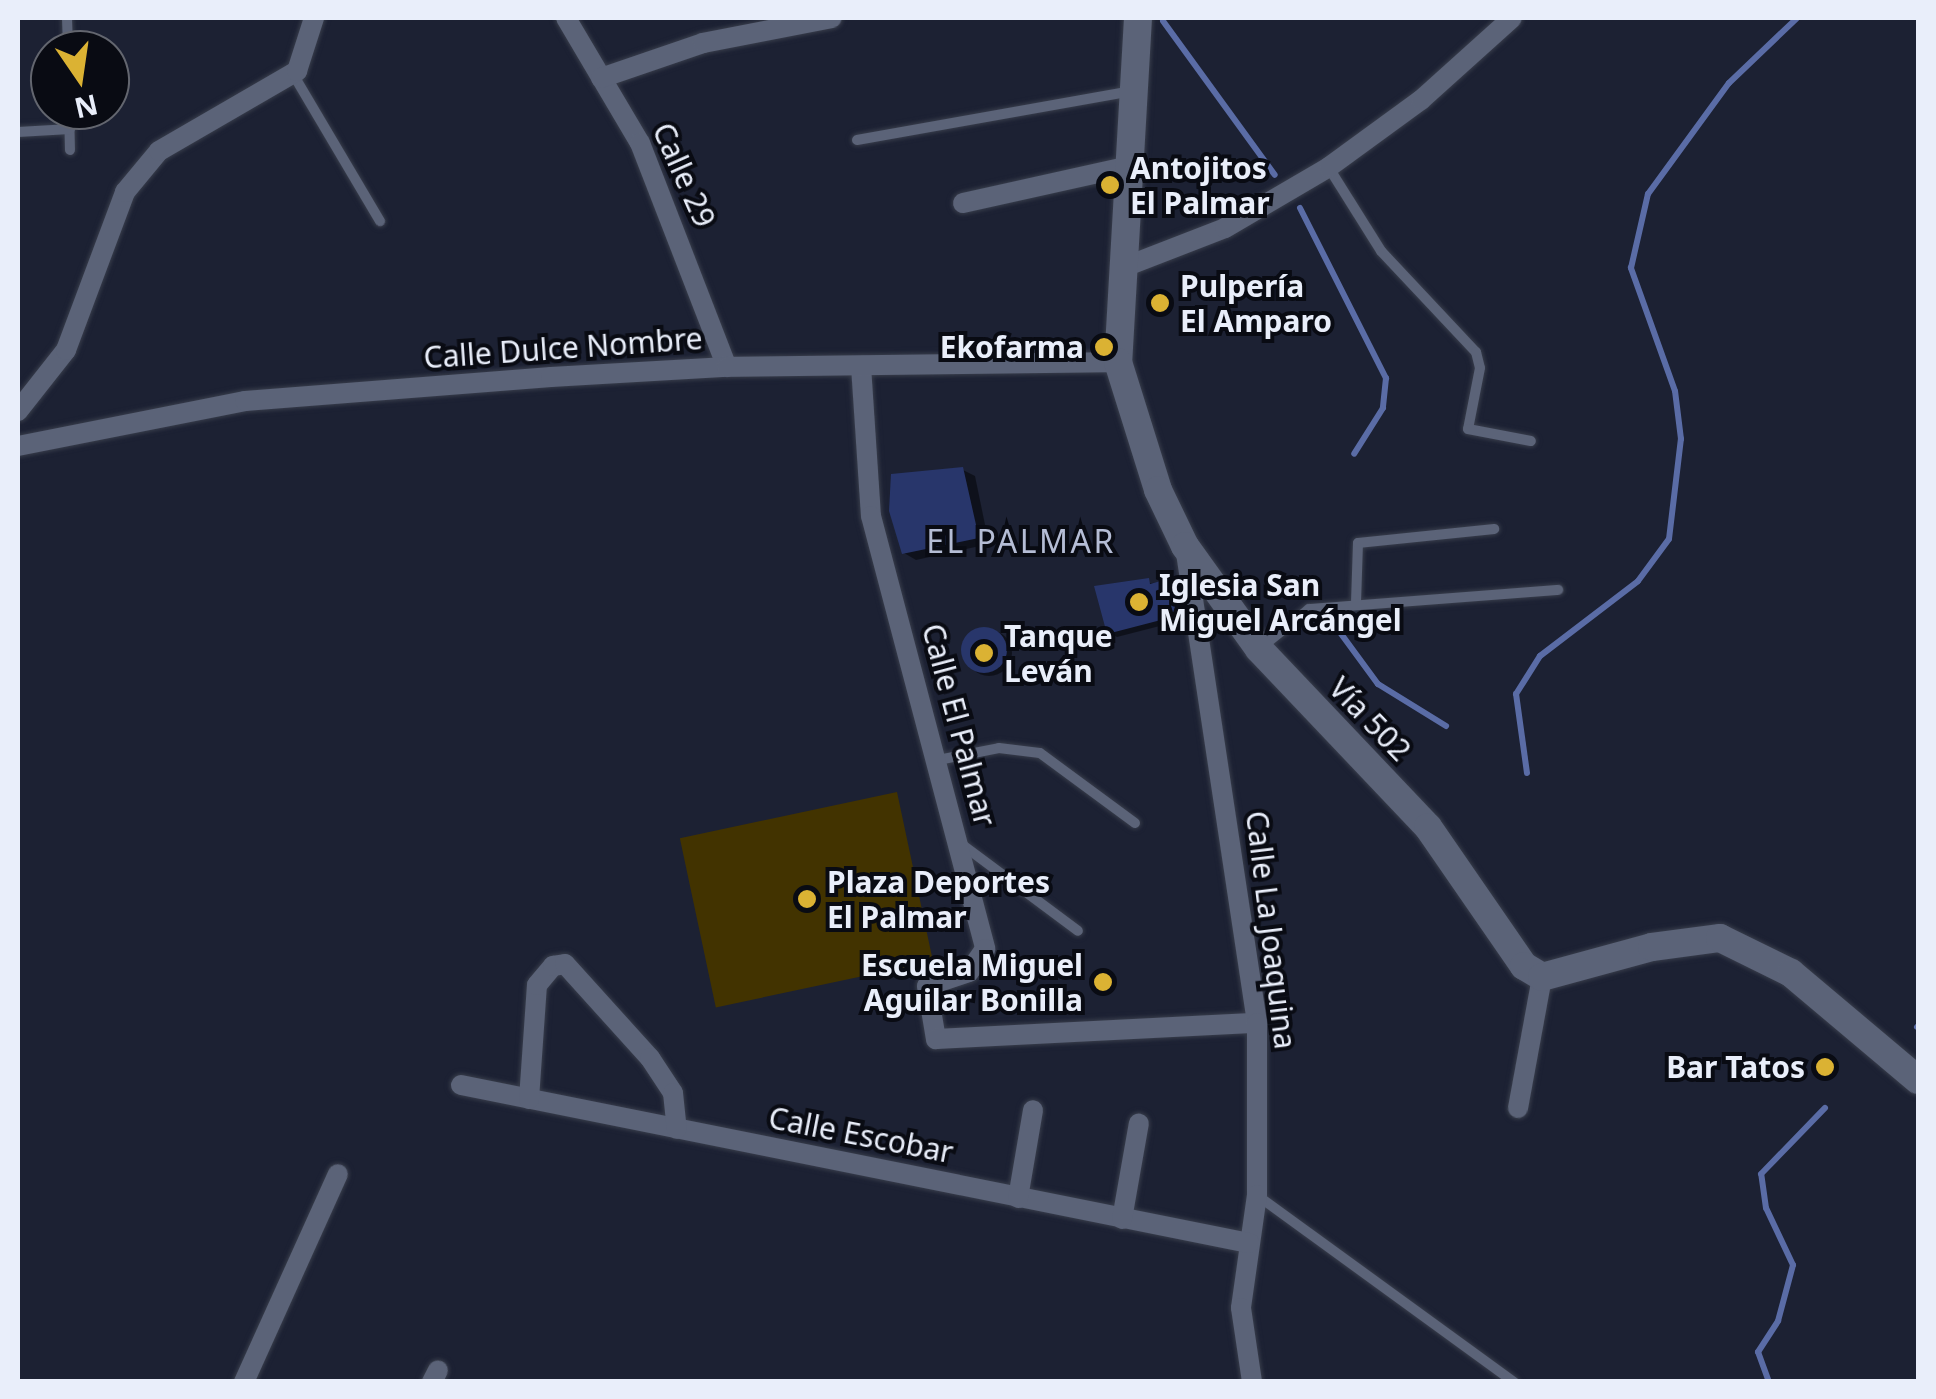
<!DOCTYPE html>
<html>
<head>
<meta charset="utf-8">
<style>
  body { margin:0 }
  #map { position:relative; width:1936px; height:1399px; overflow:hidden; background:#1c2133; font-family:"Noto Sans",sans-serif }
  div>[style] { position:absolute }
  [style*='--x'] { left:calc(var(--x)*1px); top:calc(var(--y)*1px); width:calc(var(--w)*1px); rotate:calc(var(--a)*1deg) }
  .green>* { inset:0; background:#423300; transform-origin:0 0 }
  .shadow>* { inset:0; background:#0007 }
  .round { border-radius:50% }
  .stream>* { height:6px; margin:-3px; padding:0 3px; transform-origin:3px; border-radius:3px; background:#5a6ca6 }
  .building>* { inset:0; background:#28366b }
  .roads { filter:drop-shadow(0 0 2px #383d4b) drop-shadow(0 0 2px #383d4b) }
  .lane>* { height:10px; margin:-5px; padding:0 5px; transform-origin:5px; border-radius:5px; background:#5b6378 }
  .street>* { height:20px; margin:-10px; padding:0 10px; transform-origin:10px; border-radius:10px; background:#5b6378 }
  .secondary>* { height:28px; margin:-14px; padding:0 14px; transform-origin:14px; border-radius:14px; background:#5b6378 }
  .dots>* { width:28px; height:28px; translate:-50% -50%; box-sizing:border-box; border:5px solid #090b13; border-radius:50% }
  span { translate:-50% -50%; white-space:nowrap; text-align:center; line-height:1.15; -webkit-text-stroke:8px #090b13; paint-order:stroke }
  .poi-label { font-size:30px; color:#e9eefa; font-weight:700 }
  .left { translate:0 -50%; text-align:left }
  .right { translate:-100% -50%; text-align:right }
  .street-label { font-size:30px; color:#e9eefa }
  .neighbourhood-label { font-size:32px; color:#b5bdd5; letter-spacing:2.5px }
  .frame { position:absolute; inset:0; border:20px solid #e9eefa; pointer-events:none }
  .north { position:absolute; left:30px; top:30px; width:100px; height:100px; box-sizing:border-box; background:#090b13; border:2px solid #63666f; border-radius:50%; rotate:167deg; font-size:28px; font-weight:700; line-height:40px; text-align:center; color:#e9eefa }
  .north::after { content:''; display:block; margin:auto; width:35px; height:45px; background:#dbb233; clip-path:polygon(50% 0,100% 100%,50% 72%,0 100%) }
</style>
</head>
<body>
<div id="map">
  <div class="green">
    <div style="left:897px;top:792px;width:173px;height:222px;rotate:78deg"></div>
  </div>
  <div class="shadow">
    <div style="clip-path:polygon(963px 470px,975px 476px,989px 544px,916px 560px,904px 553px)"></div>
    <div style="clip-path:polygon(1163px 582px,1184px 595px,1191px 618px,1117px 637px,1109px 633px,1097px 588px)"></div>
    <div class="round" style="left:966px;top:630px;width:46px;height:46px"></div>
  </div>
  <div class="stream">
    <div style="--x:1163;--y:21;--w:190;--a:54"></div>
    <div style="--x:1300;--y:208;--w:191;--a:63.2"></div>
    <div style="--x:1386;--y:378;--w:30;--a:96"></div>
    <div style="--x:1383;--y:408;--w:54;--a:122.2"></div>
    <div style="--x:1339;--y:631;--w:66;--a:53.7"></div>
    <div style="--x:1378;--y:684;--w:80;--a:31.7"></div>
    <div style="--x:1527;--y:773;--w:80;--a:-97.9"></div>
    <div style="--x:1516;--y:694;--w:45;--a:-57.7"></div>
    <div style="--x:1540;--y:656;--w:123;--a:-37.4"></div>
    <div style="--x:1638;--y:581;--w:52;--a:-53.6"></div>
    <div style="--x:1669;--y:539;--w:101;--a:-83.2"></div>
    <div style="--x:1681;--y:439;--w:48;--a:-97.1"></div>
    <div style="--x:1675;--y:391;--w:131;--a:-109.7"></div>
    <div style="--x:1631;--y:268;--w:76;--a:-77.1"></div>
    <div style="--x:1648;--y:194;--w:137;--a:-53.9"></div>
    <div style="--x:1729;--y:83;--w:94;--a:-43.7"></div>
    <div style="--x:1917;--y:1027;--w:1;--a:-45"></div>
    <div style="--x:1769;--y:1382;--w:32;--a:-110"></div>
    <div style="--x:1758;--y:1352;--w:37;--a:-57"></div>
    <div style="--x:1778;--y:1321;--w:58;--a:-75"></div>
    <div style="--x:1793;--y:1265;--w:63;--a:-115.3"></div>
    <div style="--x:1766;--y:1208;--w:34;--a:-98"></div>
    <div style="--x:1761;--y:1174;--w:92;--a:-45.9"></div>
  </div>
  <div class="building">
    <div style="clip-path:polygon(963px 467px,979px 538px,902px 554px,889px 511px,891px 474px)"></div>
    <div style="clip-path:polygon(1149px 578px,1150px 584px,1164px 580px,1166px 590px,1176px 587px,1184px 614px,1107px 634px,1094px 586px)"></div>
    <div class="round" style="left:961px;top:627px;width:46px;height:46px"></div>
  </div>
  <div class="roads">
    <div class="lane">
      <div style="--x:67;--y:18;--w:32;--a:88"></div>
      <div style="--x:293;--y:74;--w:171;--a:59.4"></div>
      <div style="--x:69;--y:110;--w:40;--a:88.6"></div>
      <div style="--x:18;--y:132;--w:52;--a:-3.3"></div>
      <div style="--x:857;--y:140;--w:278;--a:-10.1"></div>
      <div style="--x:1329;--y:168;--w:98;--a:57.9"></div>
      <div style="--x:1381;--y:251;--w:139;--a:46.8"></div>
      <div style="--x:1476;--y:352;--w:16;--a:76"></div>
      <div style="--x:1480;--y:368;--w:62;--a:101.1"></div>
      <div style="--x:1468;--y:429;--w:64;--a:10.8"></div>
      <div style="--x:1356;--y:603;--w:60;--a:-88.1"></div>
      <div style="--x:1358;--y:543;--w:137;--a:-5.9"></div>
      <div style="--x:1263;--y:646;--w:59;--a:-38.8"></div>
      <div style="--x:1309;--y:609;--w:250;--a:-4.4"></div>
      <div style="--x:938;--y:760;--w:62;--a:-11.1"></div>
      <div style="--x:999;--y:748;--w:41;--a:7"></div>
      <div style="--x:1040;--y:753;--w:118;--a:36.4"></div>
      <div style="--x:960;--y:843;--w:147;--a:36.7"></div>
      <div style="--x:1258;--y:1196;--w:316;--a:36"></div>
    </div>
    <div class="street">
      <div style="--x:566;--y:18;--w:145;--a:59.4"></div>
      <div style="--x:640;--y:143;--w:240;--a:68.8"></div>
      <div style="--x:601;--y:78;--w:108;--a:-18.9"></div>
      <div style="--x:703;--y:43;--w:131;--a:-11"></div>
      <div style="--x:963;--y:203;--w:166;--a:-12.5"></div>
      <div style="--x:1122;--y:268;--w:110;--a:-21.2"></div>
      <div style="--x:1225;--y:228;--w:121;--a:-30.4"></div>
      <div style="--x:1329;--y:167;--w:114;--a:-36.1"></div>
      <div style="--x:1421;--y:100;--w:122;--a:-42"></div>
      <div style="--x:861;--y:366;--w:150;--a:86.2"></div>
      <div style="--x:871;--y:516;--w:448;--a:75.2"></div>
      <div style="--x:985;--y:949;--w:28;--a:125"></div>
      <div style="--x:969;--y:972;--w:44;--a:161.6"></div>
      <div style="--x:927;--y:986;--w:54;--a:80.4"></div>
      <div style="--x:936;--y:1039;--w:321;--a:-2.9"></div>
      <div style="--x:18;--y:411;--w:78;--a:-51.8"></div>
      <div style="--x:66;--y:350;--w:169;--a:-69.5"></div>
      <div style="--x:125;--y:192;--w:53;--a:-50.3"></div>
      <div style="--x:159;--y:151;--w:160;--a:-30.1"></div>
      <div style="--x:297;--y:71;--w:56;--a:-72.2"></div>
      <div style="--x:18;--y:446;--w:231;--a:-11.2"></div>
      <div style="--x:245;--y:401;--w:307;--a:-4.5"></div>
      <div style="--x:551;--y:377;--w:176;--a:-3.3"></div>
      <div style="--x:727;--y:367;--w:391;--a:-0.7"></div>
      <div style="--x:1186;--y:553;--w:475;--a:81.4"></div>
      <div style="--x:1257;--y:1023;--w:172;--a:90"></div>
      <div style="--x:1257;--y:1195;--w:114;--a:98.1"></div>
      <div style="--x:1241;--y:1308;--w:75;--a:81.5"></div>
      <div style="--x:461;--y:1085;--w:804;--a:11.34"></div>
      <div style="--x:529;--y:1099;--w:114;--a:-86"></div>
      <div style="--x:537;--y:985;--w:25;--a:-50"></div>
      <div style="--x:553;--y:966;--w:12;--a:-9"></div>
      <div style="--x:565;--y:964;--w:127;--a:47.9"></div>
      <div style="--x:650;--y:1058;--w:42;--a:56.7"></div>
      <div style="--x:673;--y:1093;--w:36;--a:84"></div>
      <div style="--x:1518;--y:1108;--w:133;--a:-79.6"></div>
      <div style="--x:1018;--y:1198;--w:89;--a:-80.3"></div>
      <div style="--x:1122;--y:1219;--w:97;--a:-80"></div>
      <div style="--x:244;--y:1382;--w:228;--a:-65.7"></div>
      <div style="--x:432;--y:1382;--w:13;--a:-63"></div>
    </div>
    <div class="secondary">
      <div style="--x:1138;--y:18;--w:345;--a:93.3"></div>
      <div style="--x:1118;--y:362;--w:134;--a:72.6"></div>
      <div style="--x:1158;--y:490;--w:62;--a:64.3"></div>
      <div style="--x:1185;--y:546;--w:127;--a:54.3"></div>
      <div style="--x:1259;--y:649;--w:245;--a:46.5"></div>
      <div style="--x:1428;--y:827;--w:169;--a:55.4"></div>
      <div style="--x:1524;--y:966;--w:21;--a:31"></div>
      <div style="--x:1542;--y:977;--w:114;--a:-15.3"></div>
      <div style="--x:1652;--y:947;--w:69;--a:-7.5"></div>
      <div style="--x:1720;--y:938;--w:79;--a:26.2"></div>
      <div style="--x:1791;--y:973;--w:166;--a:40.1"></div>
    </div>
  </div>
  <div class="dots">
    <div style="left:1110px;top:185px;background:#dbb233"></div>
    <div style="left:1160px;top:303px;background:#dbb233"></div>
    <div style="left:1104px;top:347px;background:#dbb233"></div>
    <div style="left:1139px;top:602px;background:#dbb233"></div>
    <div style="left:984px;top:653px;background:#dbb233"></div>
    <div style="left:807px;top:899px;background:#dbb233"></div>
    <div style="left:1103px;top:982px;background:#dbb233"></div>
    <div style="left:1825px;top:1067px;background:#dbb233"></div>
  </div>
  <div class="poi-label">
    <span class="left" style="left:1130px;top:185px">Antojitos<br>El Palmar</span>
    <span class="left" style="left:1180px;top:303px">Pulpería<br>El Amparo</span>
    <span class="right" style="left:1084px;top:347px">Ekofarma</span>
    <span class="left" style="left:1159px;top:602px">Iglesia San<br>Miguel Arcángel</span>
    <span class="left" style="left:1004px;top:653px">Tanque<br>Leván</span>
    <span class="left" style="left:827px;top:899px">Plaza Deportes<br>El Palmar</span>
    <span class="right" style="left:1083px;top:982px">Escuela Miguel<br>Aguilar Bonilla</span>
    <span class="right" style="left:1805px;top:1067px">Bar Tatos</span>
  </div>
  <div class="street-label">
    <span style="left:684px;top:175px;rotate:66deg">Calle 29</span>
    <span style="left:563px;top:348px;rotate:-4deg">Calle Dulce Nombre</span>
    <span style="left:1370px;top:719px;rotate:46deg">Vía 502</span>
    <span style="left:959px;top:725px;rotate:75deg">Calle El Palmar</span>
    <span style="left:1271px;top:930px;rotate:83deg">Calle La Joaquina</span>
    <span style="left:861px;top:1135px;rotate:11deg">Calle Escobar</span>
  </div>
  <div class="neighbourhood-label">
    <span style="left:1021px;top:541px">EL PALMAR</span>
  </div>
  <div class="frame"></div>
  <div class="north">N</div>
</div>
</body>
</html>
